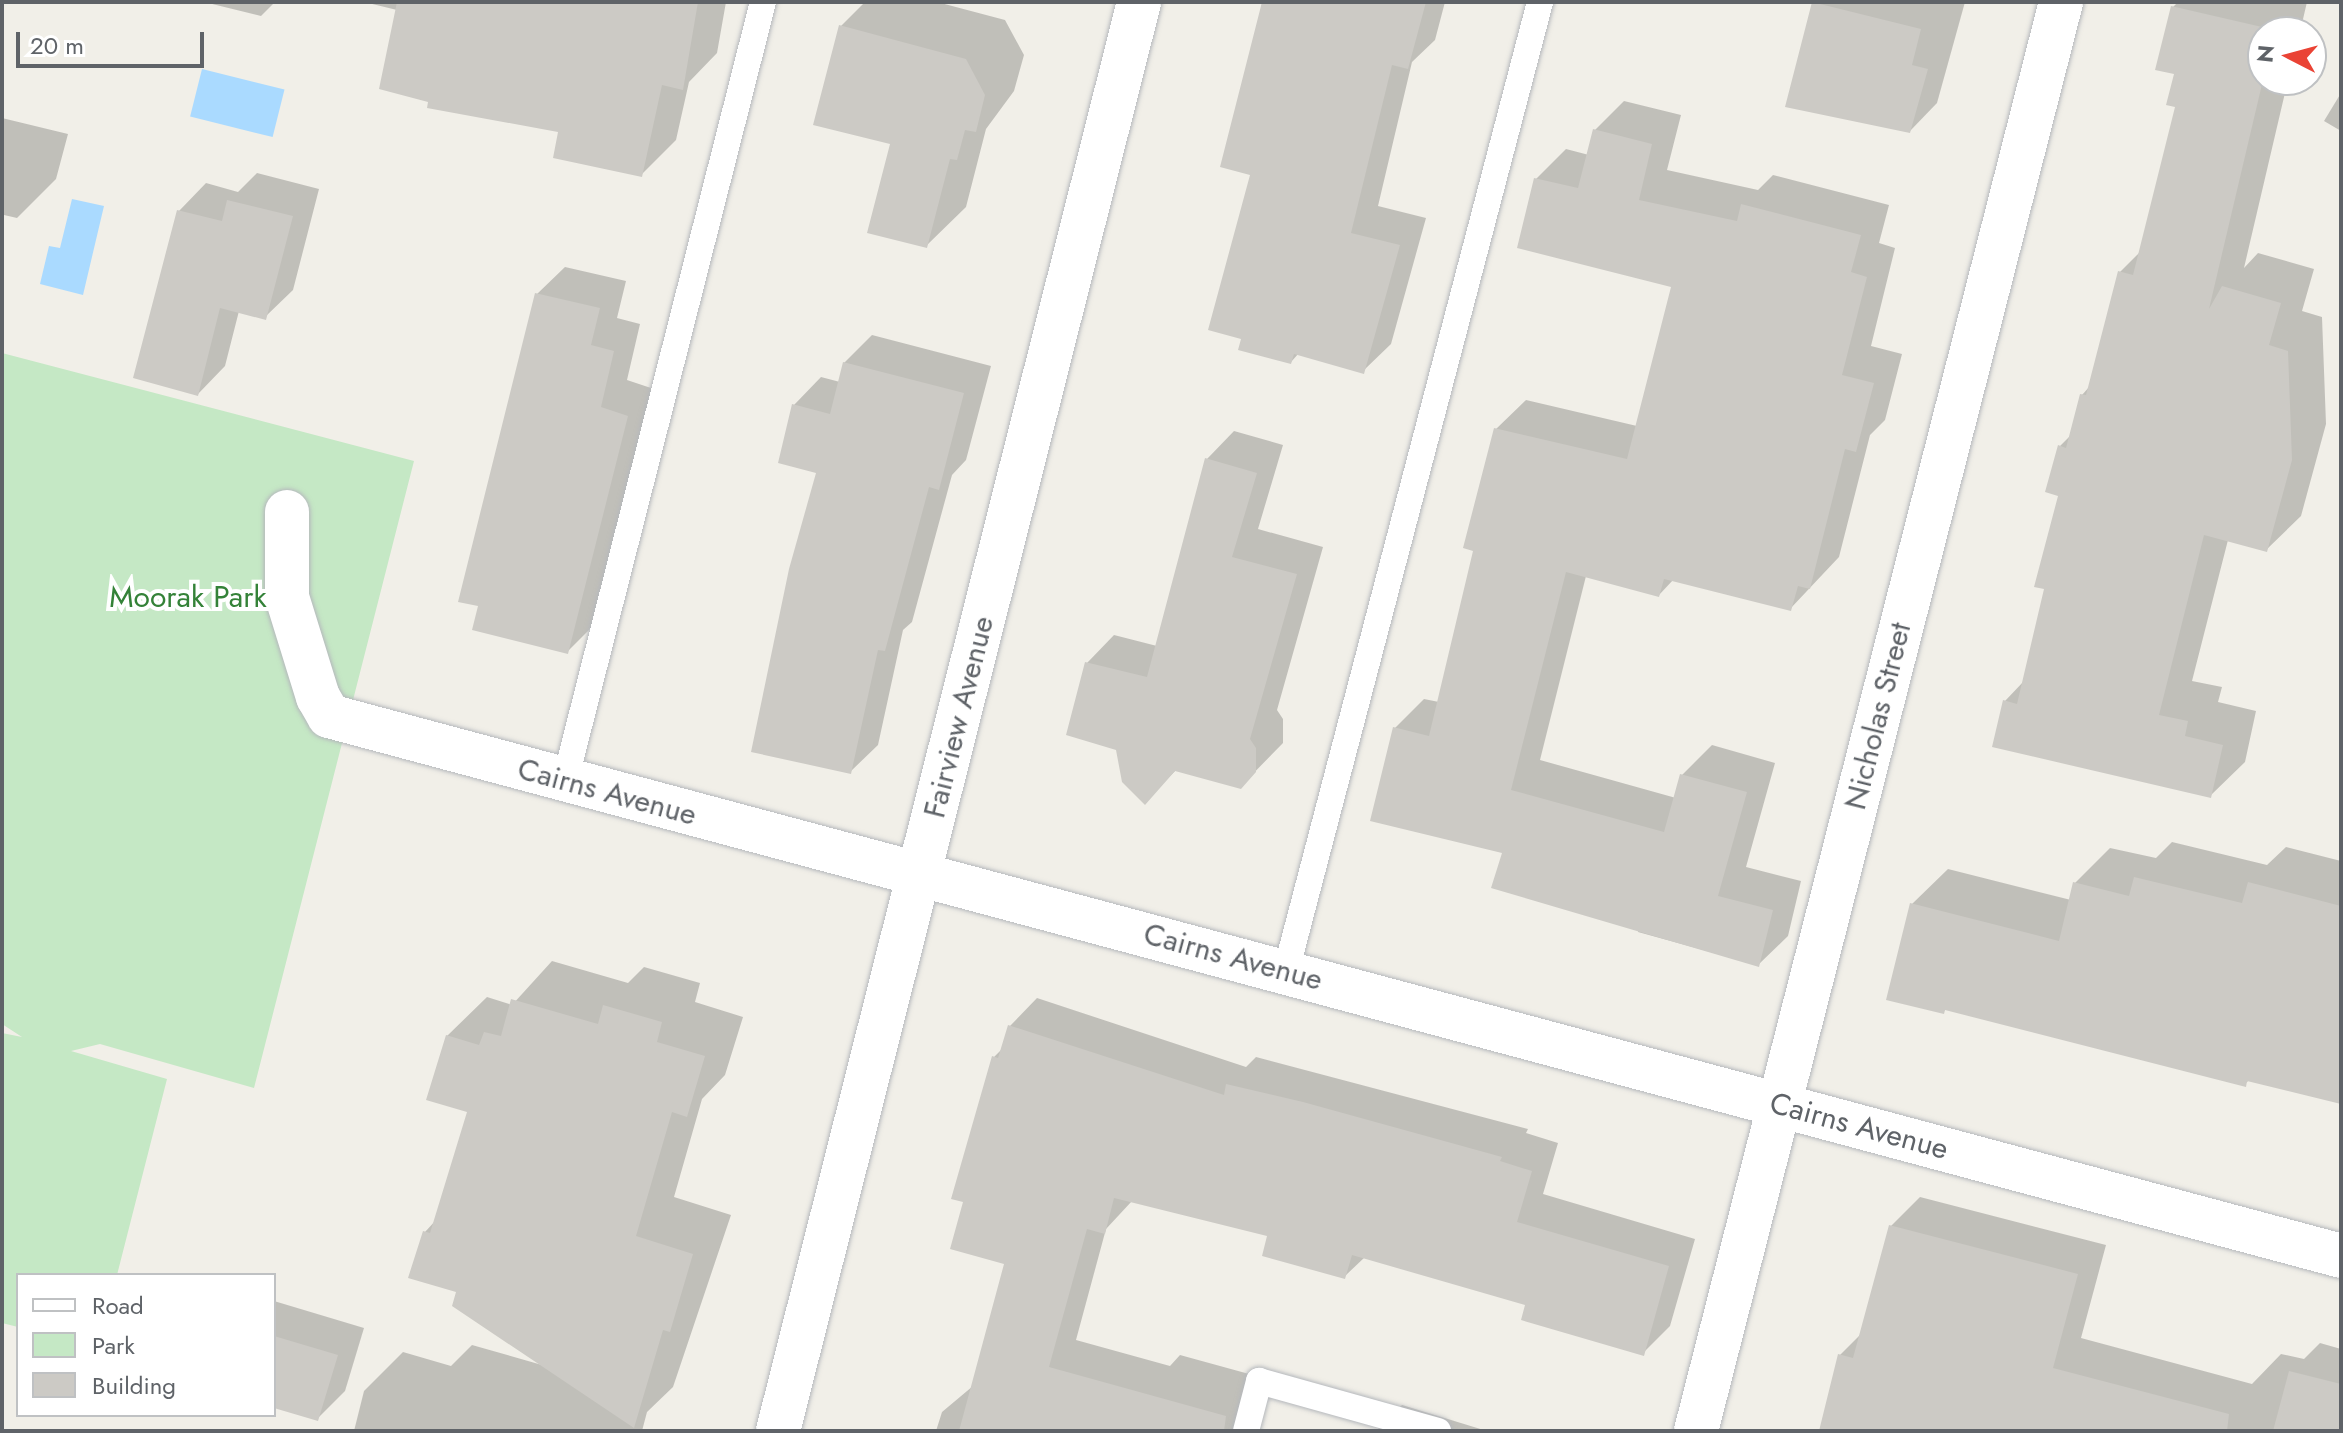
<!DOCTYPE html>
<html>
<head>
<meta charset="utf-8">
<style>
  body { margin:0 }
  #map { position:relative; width:2343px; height:1433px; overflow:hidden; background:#f1efe8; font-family:Jost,sans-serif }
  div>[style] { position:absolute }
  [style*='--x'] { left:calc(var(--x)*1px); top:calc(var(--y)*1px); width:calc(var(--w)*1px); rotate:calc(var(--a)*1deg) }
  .green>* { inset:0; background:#c5e8c5 }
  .water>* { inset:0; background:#aadaff; transform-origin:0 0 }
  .shadow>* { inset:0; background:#0003 }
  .building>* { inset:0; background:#cccac5 }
  .roads { filter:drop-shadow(0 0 2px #b5b8bc) drop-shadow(0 0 2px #b5b8bc) }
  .lane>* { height:26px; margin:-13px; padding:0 13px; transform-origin:13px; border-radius:13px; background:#fff }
  .street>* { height:44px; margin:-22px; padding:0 22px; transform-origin:22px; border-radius:22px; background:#fff }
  span { translate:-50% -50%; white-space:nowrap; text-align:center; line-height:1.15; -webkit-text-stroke:8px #fff; paint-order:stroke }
  .park-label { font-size:30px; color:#348238 }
  .street-label { font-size:30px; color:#5f6368 }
  .frame { position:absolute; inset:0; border:4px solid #5f6368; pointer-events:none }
  .legend { position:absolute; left:16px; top:1273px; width:260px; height:144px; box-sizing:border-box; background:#fff; border:2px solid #bfc1c3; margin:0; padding:10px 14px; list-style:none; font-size:24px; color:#5f6368 }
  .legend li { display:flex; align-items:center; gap:16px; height:40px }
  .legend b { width:40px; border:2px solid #bfc1c3 }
  .north { position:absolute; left:2247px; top:16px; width:80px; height:80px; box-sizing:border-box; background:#fff; border:2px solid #bfc1c3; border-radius:50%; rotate:276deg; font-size:22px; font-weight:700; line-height:32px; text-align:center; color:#5f6368 }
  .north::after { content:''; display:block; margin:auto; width:28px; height:36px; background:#ea4335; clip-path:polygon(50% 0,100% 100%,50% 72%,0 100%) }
  .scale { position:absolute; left:16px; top:32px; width:188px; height:36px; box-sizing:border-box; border:4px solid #5f6368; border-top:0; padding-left:10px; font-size:24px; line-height:28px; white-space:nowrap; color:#5f6368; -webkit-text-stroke:6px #fff; paint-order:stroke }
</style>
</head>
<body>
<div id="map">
  <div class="green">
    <div style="clip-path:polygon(2px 353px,414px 461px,254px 1088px,100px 1044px,71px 1051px,167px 1079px,117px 1275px,18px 1275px,18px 1327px,2px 1323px,2px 1033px,22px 1037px,2px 1024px)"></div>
  </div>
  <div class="water">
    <div style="left:202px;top:69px;width:85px;height:49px;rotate:14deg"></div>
    <div style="clip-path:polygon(72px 199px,104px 206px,83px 295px,40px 284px,49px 246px,60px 248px)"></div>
  </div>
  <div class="shadow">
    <div style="clip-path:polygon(204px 2px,275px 2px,261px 16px)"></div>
    <div style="clip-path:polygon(364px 2px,726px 2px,717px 53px,689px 82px,676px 140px,641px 175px,561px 131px,397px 10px)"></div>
    <div style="clip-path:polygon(865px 2px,937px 2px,1005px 20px,1024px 55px,1014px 91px,986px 129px,966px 207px,926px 246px,892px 143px,841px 26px)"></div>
    <div style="clip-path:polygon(1262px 2px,1445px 2px,1435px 40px,1412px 62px,1378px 206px,1426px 218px,1391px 344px,1363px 371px,1299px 353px,1291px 362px,1253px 174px)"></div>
    <div style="clip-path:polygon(1814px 2px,1965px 2px,1937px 103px,1910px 131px,1788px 105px)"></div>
    <div style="clip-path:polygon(2178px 2px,2307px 2px,2300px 32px,2263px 32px,2263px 80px,2288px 80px,2244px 268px,2258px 253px,2314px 269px,2302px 311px,2322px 317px,2326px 424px,2301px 516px,2266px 550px,2228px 540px,2192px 681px,2222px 687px,2218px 702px,2256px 711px,2245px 762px,2210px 796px,2005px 701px,2024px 681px,2046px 588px,2060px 494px,2060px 446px,2072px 434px,2082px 395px,2090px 386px,2120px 272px,2141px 251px,2177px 106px,2173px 7px)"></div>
    <div style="clip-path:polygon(2341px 93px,2341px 131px,2324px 121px)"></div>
    <div style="clip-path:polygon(1624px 101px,1681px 115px,1667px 170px,1758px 190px,1773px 175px,1889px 205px,1879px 243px,1895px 248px,1871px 346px,1902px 354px,1885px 420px,1870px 435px,1839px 557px,1790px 609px,1674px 579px,1659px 595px,1586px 576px,1540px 760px,1676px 798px,1682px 775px,1712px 745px,1775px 763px,1746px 867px,1801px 881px,1788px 936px,1758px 965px,1638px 932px,1639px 927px,1504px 851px,1395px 728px,1424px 699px,1439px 702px,1476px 549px,1496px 429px,1526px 400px,1637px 426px,1673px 285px,1536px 179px,1566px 149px,1589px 155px,1595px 130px)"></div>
    <div style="clip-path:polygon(2px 118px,68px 134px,56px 179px,17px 218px,4px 215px,2px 223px)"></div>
    <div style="clip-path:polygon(257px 173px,319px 189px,293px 290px,265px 317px,239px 311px,225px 366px,198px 394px,179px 211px,206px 183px,238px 192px)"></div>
    <div style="clip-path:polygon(565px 267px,626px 281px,617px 318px,640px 324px,627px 380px,654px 389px,594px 625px,567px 652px,537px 294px)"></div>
    <div style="clip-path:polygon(872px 335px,991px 366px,966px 460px,952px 475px,912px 622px,903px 630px,878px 745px,850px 772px,818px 471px,794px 405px,821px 377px,840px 382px,844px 363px)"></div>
    <div style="clip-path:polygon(1234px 431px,1283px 445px,1258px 529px,1323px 547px,1277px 710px,1283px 719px,1283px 743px,1240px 787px,1177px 769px,1145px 802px,1117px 748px,1087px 663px,1114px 635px,1157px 646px,1207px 459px)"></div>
    <div style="clip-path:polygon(2172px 842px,2267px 865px,2286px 847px,2341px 861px,2341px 1102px,2250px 1079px,2245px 1084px,1947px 1008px,1943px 1012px,1912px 904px,1948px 869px,2071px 900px,2075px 883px,2110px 848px,2156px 858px)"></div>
    <div style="clip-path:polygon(552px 961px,628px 983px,644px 967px,700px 983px,695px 1002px,743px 1017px,725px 1075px,702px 1099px,674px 1197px,731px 1215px,673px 1387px,647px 1412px,642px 1431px,354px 1431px,364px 1391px,403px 1352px,451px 1366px,472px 1345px,542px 1365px,459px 1291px,425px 1232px,436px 1220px,470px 1111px,447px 1036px,487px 997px,512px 1005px)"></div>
    <div style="clip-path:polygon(1037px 998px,1246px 1067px,1256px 1057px,1528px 1129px,1526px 1133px,1558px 1143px,1543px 1194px,1695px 1239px,1670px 1326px,1643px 1353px,1528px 1304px,1365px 1257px,1345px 1276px,1270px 1234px,1132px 1201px,1106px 1229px,1076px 1340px,1170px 1366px,1180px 1355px,1260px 1377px,1245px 1431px,936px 1431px,942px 1412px,973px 1386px,1007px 1263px,966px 1201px,994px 1057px,1003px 1048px,1010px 1026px)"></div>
    <div style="clip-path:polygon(1920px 1197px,2106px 1245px,2081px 1338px,2252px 1384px,2281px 1354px,2304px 1359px,2320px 1343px,2341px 1349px,2341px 1431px,1821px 1431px,1839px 1356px,1862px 1333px,1891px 1226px)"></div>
    <div style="clip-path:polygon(274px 1301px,364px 1328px,345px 1391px,317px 1419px,274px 1406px)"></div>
    <div style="clip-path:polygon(1402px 1405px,1487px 1431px,1376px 1431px)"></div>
  </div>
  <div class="building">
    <div style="clip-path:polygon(397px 2px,698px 2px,683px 90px,662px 85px,642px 177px,553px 158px,558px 132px,427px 108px,428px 102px,379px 89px)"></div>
    <div style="clip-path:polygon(1262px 2px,1426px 2px,1408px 69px,1392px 65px,1351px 233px,1400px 245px,1364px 374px,1294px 354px,1291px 364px,1238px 350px,1241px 339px,1208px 330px,1250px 175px,1220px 167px)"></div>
    <div style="clip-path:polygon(1812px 2px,1921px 29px,1912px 65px,1928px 69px,1910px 133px,1785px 107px)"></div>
    <div style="clip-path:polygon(2171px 6px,2275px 30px,2263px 32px,2263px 80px,2209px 309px,2222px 286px,2281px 303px,2269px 345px,2288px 351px,2292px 460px,2267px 552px,2204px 535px,2159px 715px,2188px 721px,2185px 736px,2223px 745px,2211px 798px,1992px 747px,2003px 700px,2017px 704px,2044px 589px,2034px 587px,2058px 496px,2045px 492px,2058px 445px,2066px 448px,2080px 394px,2086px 395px,2118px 271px,2133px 275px,2175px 107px,2166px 105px,2174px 74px,2155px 70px)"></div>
    <div style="clip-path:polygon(839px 25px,966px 59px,985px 95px,976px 132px,965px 130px,957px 160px,950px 159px,927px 248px,867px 233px,890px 144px,813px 125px)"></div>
    <div style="clip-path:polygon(1593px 129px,1652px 144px,1639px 200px,1737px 221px,1741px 204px,1861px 235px,1851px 272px,1867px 277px,1842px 375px,1874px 383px,1856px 452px,1845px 449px,1810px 589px,1798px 586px,1791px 611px,1664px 579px,1659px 597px,1566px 572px,1511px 790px,1664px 832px,1680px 774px,1747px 792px,1718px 896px,1773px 910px,1759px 967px,1491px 888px,1502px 853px,1370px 821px,1393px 727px,1429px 736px,1473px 551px,1463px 548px,1494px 428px,1627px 459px,1671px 287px,1517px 248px,1534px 178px,1578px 188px)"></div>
    <div style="clip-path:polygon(227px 200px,293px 216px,266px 320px,220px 308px,198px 396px,133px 378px,177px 210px,222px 221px)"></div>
    <div style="clip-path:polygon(535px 293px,600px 308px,591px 345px,614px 351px,601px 407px,628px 416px,568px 654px,472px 630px,478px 606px,458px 602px)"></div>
    <div style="clip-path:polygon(843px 362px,964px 393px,939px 490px,929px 487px,885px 651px,878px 650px,851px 774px,751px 752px,789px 569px,816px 473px,778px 463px,792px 404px,830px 414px)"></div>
    <div style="clip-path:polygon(1205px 458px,1257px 473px,1232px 557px,1297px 574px,1250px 739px,1256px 748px,1256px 772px,1241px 789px,1175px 771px,1145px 805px,1122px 782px,1116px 750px,1066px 735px,1085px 662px,1147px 677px)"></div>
    <div style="clip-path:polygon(2134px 877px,2242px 903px,2248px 882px,2341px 906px,2341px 1104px,2247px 1081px,2246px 1087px,1945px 1010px,1944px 1014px,1886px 1000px,1910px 903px,2059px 941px,2073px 882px,2129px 896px)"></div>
    <div style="clip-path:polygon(511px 999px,598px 1024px,603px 1005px,662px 1022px,657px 1042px,705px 1056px,687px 1117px,672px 1112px,636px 1236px,693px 1254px,670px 1332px,663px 1330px,634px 1428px,452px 1306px,456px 1292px,408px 1278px,423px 1231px,430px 1233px,467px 1112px,426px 1100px,446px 1035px,479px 1045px,484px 1032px,501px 1036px)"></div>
    <div style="clip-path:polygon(1008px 1025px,1224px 1095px,1226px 1084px,1303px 1102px,1502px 1157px,1500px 1161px,1532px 1171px,1517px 1222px,1669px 1266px,1644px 1356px,1521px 1320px,1525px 1305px,1352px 1255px,1345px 1279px,1262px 1256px,1267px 1236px,1114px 1198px,1105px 1234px,1087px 1229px,1049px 1367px,1226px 1416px,1224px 1431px,959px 1431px,1004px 1264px,950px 1249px,963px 1202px,951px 1199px,992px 1056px,998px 1058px)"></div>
    <div style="clip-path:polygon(1889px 1225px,2078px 1274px,2053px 1368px,2229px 1414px,2227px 1431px,1819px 1431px,1838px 1354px,1853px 1358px)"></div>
    <div style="clip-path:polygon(274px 1336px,338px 1355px,318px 1421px,274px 1408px)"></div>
    <div style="clip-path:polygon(2289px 1371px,2341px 1384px,2341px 1431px,2273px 1431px)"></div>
  </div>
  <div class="roads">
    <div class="lane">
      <div style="--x:565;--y:781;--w:804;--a:-75.74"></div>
      <div style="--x:1286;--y:971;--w:1002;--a:-75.31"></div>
      <div style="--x:1246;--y:1431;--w:52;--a:-75.4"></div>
      <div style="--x:1259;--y:1381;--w:186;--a:15.6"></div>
    </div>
    <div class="street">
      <div style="--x:287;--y:512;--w:85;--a:90"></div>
      <div style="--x:287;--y:597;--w:105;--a:72.8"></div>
      <div style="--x:318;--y:697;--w:22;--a:60"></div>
      <div style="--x:329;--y:716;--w:2083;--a:15.02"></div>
      <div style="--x:778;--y:1431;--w:1474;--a:-75.82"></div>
      <div style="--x:1696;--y:1431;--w:1475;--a:-75.67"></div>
    </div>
  </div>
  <div class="park-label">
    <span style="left:188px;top:597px">Moorak Park</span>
  </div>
  <div class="street-label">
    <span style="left:1878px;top:716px;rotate:-76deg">Nicholas Street</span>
    <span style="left:959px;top:717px;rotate:-76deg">Fairview Avenue</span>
    <span style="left:607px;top:792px;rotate:15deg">Cairns Avenue</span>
    <span style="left:1233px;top:957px;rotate:15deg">Cairns Avenue</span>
    <span style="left:1859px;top:1126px;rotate:15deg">Cairns Avenue</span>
  </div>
  <div class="frame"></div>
  <ul class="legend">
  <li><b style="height:10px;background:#fff"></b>Road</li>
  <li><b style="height:22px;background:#c5e8c5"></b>Park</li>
  <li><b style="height:22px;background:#cccac5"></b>Building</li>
  </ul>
  <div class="north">N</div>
  <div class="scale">20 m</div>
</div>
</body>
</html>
